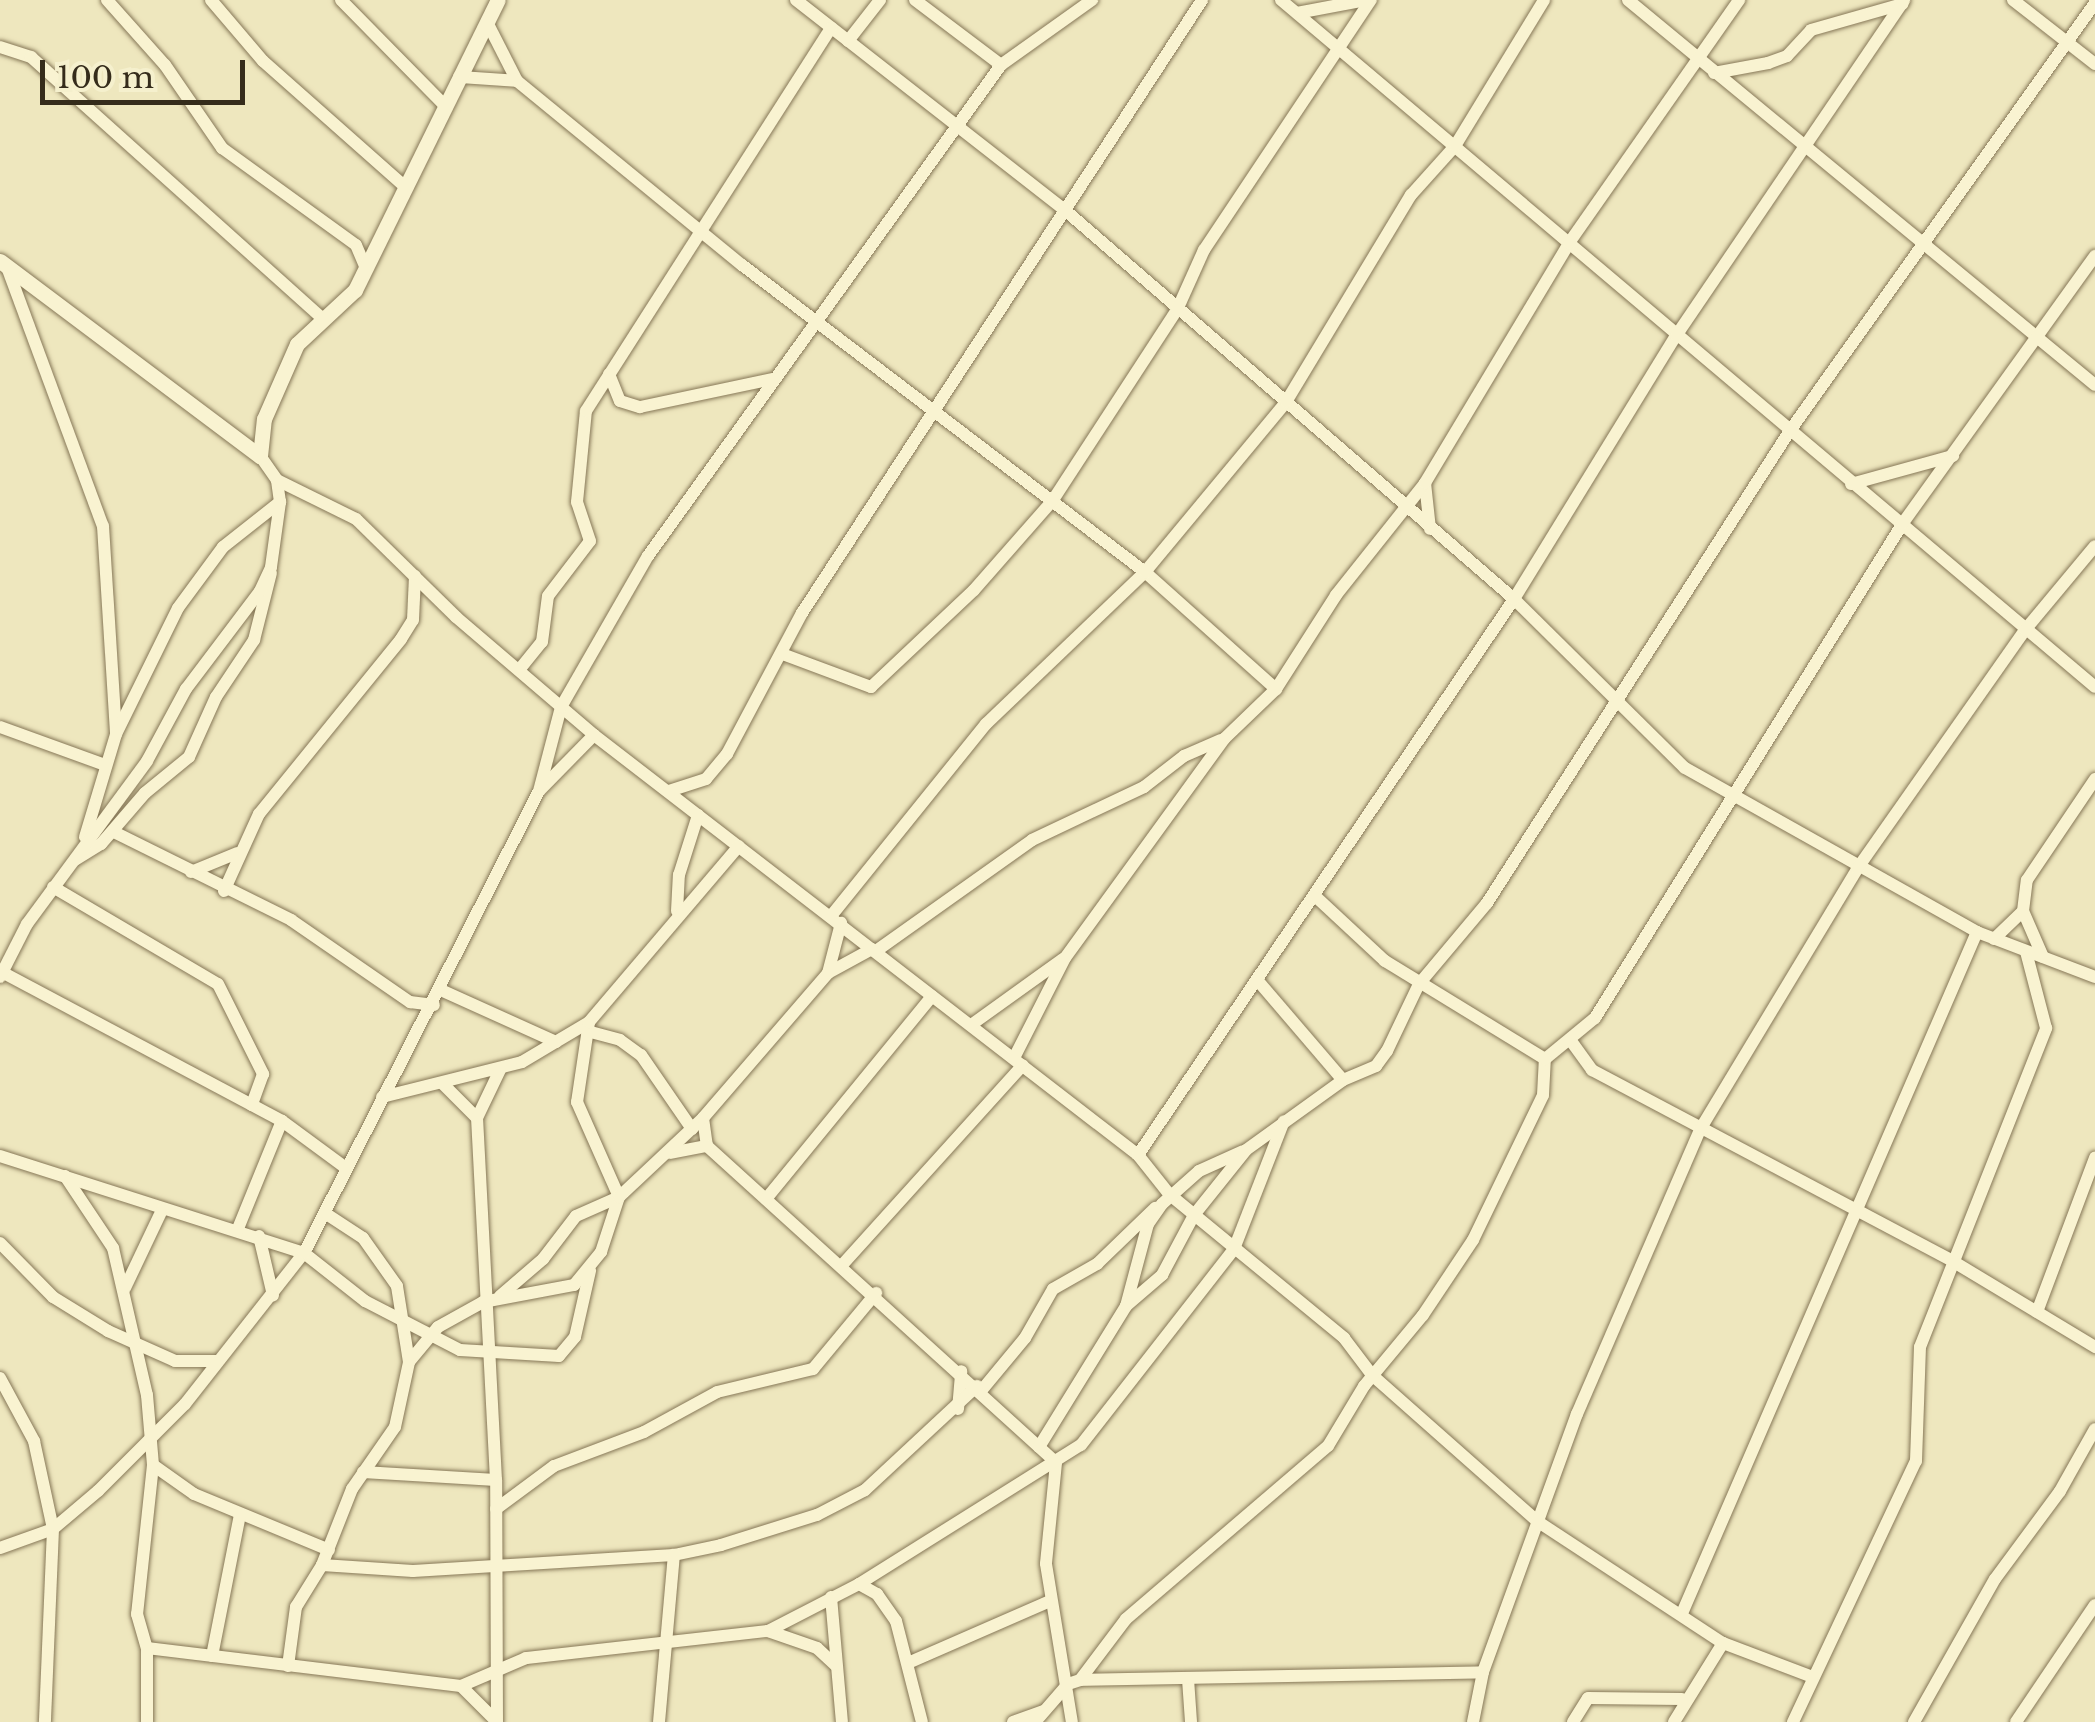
<!DOCTYPE html>
<html>
<head>
<meta charset="utf-8">
<style>
  body { margin:0 }
  #map { position:relative; width:2095px; height:1722px; overflow:hidden; background:#eee7be; font-family:"Libre Baskerville",serif }
  div>[style] { position:absolute }
  [style*='--x'] { left:calc(var(--x)*1px); top:calc(var(--y)*1px); width:calc(var(--w)*1px); rotate:calc(var(--a)*1deg) }
  .roads { filter:drop-shadow(0 0 2px #867757) drop-shadow(0 0 2px #867757) }
  .minor>* { height:12px; margin:-6px; padding:0 6px; transform-origin:6px; border-radius:6px; background:#f9f3d1 }
  .tertiary>* { height:15px; margin:-7.5px; padding:0 7.5px; transform-origin:7.5px; border-radius:7.5px; background:#f9f3d1 }
  span { translate:-50% -50%; white-space:nowrap; text-align:center; line-height:1.15; -webkit-text-stroke:10px #f5f0cd; paint-order:stroke }
  .scale { position:absolute; left:40px; top:60px; width:205px; height:45px; box-sizing:border-box; border:5px solid #352c1b; border-top:0; padding-left:12px; font-size:30px; line-height:35px; white-space:nowrap; color:#352c1b; -webkit-text-stroke:8px #f5f0cd; paint-order:stroke }
</style>
</head>
<body>
<div id="map">
  <div class="roads">
    <div class="minor">
      <div style="--x:107;--y:0;--w:87;--a:48.3"></div>
      <div style="--x:165;--y:65;--w:101;--a:55.5"></div>
      <div style="--x:222;--y:148;--w:165;--a:35.9"></div>
      <div style="--x:356;--y:245;--w:25;--a:67"></div>
      <div style="--x:211;--y:0;--w:80;--a:49.6"></div>
      <div style="--x:263;--y:61;--w:187;--a:41.5"></div>
      <div style="--x:341;--y:0;--w:148;--a:45.5"></div>
      <div style="--x:796;--y:0;--w:343;--a:38"></div>
      <div style="--x:1066;--y:211;--w:593;--a:40.89"></div>
      <div style="--x:1514;--y:599;--w:240;--a:44.7"></div>
      <div style="--x:1685;--y:768;--w:335;--a:29.3"></div>
      <div style="--x:1977;--y:932;--w:126;--a:20.9"></div>
      <div style="--x:915;--y:0;--w:108;--a:37.1"></div>
      <div style="--x:1281;--y:0;--w:1065;--a:40.16"></div>
      <div style="--x:1628;--y:0;--w:605;--a:39.5"></div>
      <div style="--x:2013;--y:0;--w:104;--a:38"></div>
      <div style="--x:1297;--y:13;--w:70;--a:-10.7"></div>
      <div style="--x:487;--y:22;--w:66;--a:63"></div>
      <div style="--x:517;--y:81;--w:291;--a:39.3"></div>
      <div style="--x:742;--y:265;--w:507;--a:37.3"></div>
      <div style="--x:1145;--y:572;--w:176;--a:41.8"></div>
      <div style="--x:848;--y:41;--w:52;--a:-52"></div>
      <div style="--x:0;--y:47;--w:33;--a:18"></div>
      <div style="--x:31;--y:57;--w:394;--a:41.9"></div>
      <div style="--x:1714;--y:73;--w:55;--a:-10.5"></div>
      <div style="--x:1768;--y:63;--w:20;--a:-20"></div>
      <div style="--x:1787;--y:56;--w:35;--a:-47"></div>
      <div style="--x:1811;--y:30;--w:95;--a:-15.9"></div>
      <div style="--x:459;--y:77;--w:58;--a:3.9"></div>
      <div style="--x:7;--y:267;--w:276;--a:69.7"></div>
      <div style="--x:103;--y:526;--w:208;--a:86.4"></div>
      <div style="--x:609;--y:374;--w:29;--a:68"></div>
      <div style="--x:620;--y:401;--w:21;--a:17"></div>
      <div style="--x:640;--y:407;--w:136;--a:-11.9"></div>
      <div style="--x:277;--y:480;--w:88;--a:26.3"></div>
      <div style="--x:356;--y:519;--w:140;--a:44.4"></div>
      <div style="--x:456;--y:617;--w:182;--a:40.5"></div>
      <div style="--x:594;--y:735;--w:687;--a:37.67"></div>
      <div style="--x:1138;--y:1155;--w:50;--a:51.5"></div>
      <div style="--x:1169;--y:1194;--w:227;--a:39.4"></div>
      <div style="--x:1344;--y:1338;--w:46;--a:52.9"></div>
      <div style="--x:1372;--y:1375;--w:220;--a:41.5"></div>
      <div style="--x:1537;--y:1521;--w:222;--a:33.3"></div>
      <div style="--x:1723;--y:1643;--w:93;--a:20.8"></div>
      <div style="--x:1425;--y:483;--w:46;--a:83.8"></div>
      <div style="--x:1851;--y:484;--w:106;--a:-15.4"></div>
      <div style="--x:785;--y:655;--w:92;--a:20.4"></div>
      <div style="--x:871;--y:687;--w:141;--a:-43.3"></div>
      <div style="--x:974;--y:590;--w:120;--a:-48.7"></div>
      <div style="--x:1053;--y:500;--w:227;--a:-56.9"></div>
      <div style="--x:1177;--y:310;--w:66;--a:-65.8"></div>
      <div style="--x:1204;--y:250;--w:301;--a:-56.3"></div>
      <div style="--x:519;--y:670;--w:36;--a:-51"></div>
      <div style="--x:542;--y:642;--w:46;--a:-82.6"></div>
      <div style="--x:548;--y:596;--w:69;--a:-52.6"></div>
      <div style="--x:590;--y:541;--w:41;--a:-108.4"></div>
      <div style="--x:577;--y:502;--w:91;--a:-84.4"></div>
      <div style="--x:586;--y:411;--w:455;--a:-57.4"></div>
      <div style="--x:0;--y:727;--w:112;--a:19.9"></div>
      <div style="--x:540;--y:790;--w:77;--a:-45.5"></div>
      <div style="--x:669;--y:791;--w:39;--a:-18"></div>
      <div style="--x:706;--y:779;--w:33;--a:-50"></div>
      <div style="--x:727;--y:754;--w:160;--a:-62"></div>
      <div style="--x:802;--y:613;--w:732;--a:-56.87"></div>
      <div style="--x:114;--y:832;--w:198;--a:26.4"></div>
      <div style="--x:291;--y:920;--w:145;--a:34.6"></div>
      <div style="--x:410;--y:1002;--w:24;--a:7"></div>
      <div style="--x:85;--y:837;--w:108;--a:-73.2"></div>
      <div style="--x:116;--y:734;--w:140;--a:-63.8"></div>
      <div style="--x:178;--y:608;--w:76;--a:-53.6"></div>
      <div style="--x:223;--y:547;--w:73;--a:-38.3"></div>
      <div style="--x:75;--y:860;--w:31;--a:-32"></div>
      <div style="--x:101;--y:844;--w:67;--a:-49.2"></div>
      <div style="--x:145;--y:793;--w:57;--a:-39.3"></div>
      <div style="--x:189;--y:757;--w:66;--a:-65.8"></div>
      <div style="--x:216;--y:697;--w:69;--a:-56.3"></div>
      <div style="--x:254;--y:640;--w:69;--a:-75.8"></div>
      <div style="--x:191;--y:872;--w:50;--a:-22.4"></div>
      <div style="--x:53;--y:887;--w:191;--a:30.5"></div>
      <div style="--x:218;--y:984;--w:101;--a:63.4"></div>
      <div style="--x:263;--y:1074;--w:33;--a:110"></div>
      <div style="--x:224;--y:891;--w:85;--a:-65.6"></div>
      <div style="--x:259;--y:814;--w:225;--a:-50.9"></div>
      <div style="--x:401;--y:639;--w:22;--a:-58"></div>
      <div style="--x:413;--y:620;--w:44;--a:-87.4"></div>
      <div style="--x:677;--y:911;--w:36;--a:-87"></div>
      <div style="--x:679;--y:875;--w:63;--a:-72.4"></div>
      <div style="--x:831;--y:916;--w:247;--a:-51.1"></div>
      <div style="--x:986;--y:724;--w:220;--a:-43.7"></div>
      <div style="--x:1145;--y:572;--w:221;--a:-50.3"></div>
      <div style="--x:1286;--y:402;--w:242;--a:-58.9"></div>
      <div style="--x:1411;--y:195;--w:66;--a:-48.1"></div>
      <div style="--x:1455;--y:146;--w:171;--a:-58.6"></div>
      <div style="--x:1994;--y:939;--w:40;--a:-44"></div>
      <div style="--x:876;--y:951;--w:191;--a:-35.4"></div>
      <div style="--x:1032;--y:840;--w:124;--a:-25.3"></div>
      <div style="--x:1144;--y:787;--w:51;--a:-37.8"></div>
      <div style="--x:1184;--y:756;--w:40;--a:-23.4"></div>
      <div style="--x:2043;--y:957;--w:50;--a:-113.5"></div>
      <div style="--x:2023;--y:911;--w:31;--a:-83"></div>
      <div style="--x:2027;--y:880;--w:122;--a:-56"></div>
      <div style="--x:0;--y:971;--w:319;--a:28"></div>
      <div style="--x:282;--y:1121;--w:79;--a:36.3"></div>
      <div style="--x:828;--y:973;--w:52;--a:-75.4"></div>
      <div style="--x:0;--y:977;--w:59;--a:-63"></div>
      <div style="--x:27;--y:924;--w:202;--a:-53.6"></div>
      <div style="--x:147;--y:761;--w:82;--a:-61.6"></div>
      <div style="--x:186;--y:689;--w:123;--a:-52.9"></div>
      <div style="--x:260;--y:591;--w:26;--a:-65"></div>
      <div style="--x:271;--y:567;--w:66;--a:-82.1"></div>
      <div style="--x:280;--y:502;--w:22;--a:-98"></div>
      <div style="--x:277;--y:480;--w:29;--a:-125"></div>
      <div style="--x:1258;--y:981;--w:130;--a:49.4"></div>
      <div style="--x:443;--y:991;--w:124;--a:24.3"></div>
      <div style="--x:589;--y:1022;--w:81;--a:98.5"></div>
      <div style="--x:577;--y:1102;--w:104;--a:66.1"></div>
      <div style="--x:971;--y:1025;--w:113;--a:-35.7"></div>
      <div style="--x:587;--y:1031;--w:34;--a:15"></div>
      <div style="--x:620;--y:1040;--w:26;--a:36"></div>
      <div style="--x:641;--y:1055;--w:90;--a:55.4"></div>
      <div style="--x:1571;--y:1041;--w:36;--a:54"></div>
      <div style="--x:1592;--y:1070;--w:410;--a:27.9"></div>
      <div style="--x:1954;--y:1262;--w:165;--a:31.1"></div>
      <div style="--x:1014;--y:1058;--w:112;--a:-63"></div>
      <div style="--x:1065;--y:958;--w:271;--a:-54"></div>
      <div style="--x:1224;--y:739;--w:72;--a:-43.9"></div>
      <div style="--x:1276;--y:689;--w:112;--a:-57.4"></div>
      <div style="--x:1336;--y:595;--w:143;--a:-51.5"></div>
      <div style="--x:1425;--y:483;--w:280;--a:-59"></div>
      <div style="--x:1569;--y:243;--w:297;--a:-55"></div>
      <div style="--x:1545;--y:1059;--w:65;--a:-39.4"></div>
      <div style="--x:1595;--y:1018;--w:583;--a:-58.11"></div>
      <div style="--x:1903;--y:523;--w:329;--a:-54.3"></div>
      <div style="--x:442;--y:1083;--w:49;--a:45"></div>
      <div style="--x:382;--y:1097;--w:144;--a:-14"></div>
      <div style="--x:522;--y:1062;--w:78;--a:-30.8"></div>
      <div style="--x:589;--y:1022;--w:231;--a:-49.6"></div>
      <div style="--x:703;--y:1118;--w:28;--a:82"></div>
      <div style="--x:707;--y:1146;--w:471;--a:42.2"></div>
      <div style="--x:670;--y:1153;--w:38;--a:-11"></div>
      <div style="--x:1138;--y:1155;--w:671;--a:-55.93"></div>
      <div style="--x:1514;--y:599;--w:309;--a:-58.4"></div>
      <div style="--x:1676;--y:336;--w:406;--a:-55.8"></div>
      <div style="--x:0;--y:1156;--w:319;--a:17.7"></div>
      <div style="--x:304;--y:1253;--w:78;--a:38.2"></div>
      <div style="--x:365;--y:1301;--w:107;--a:27.3"></div>
      <div style="--x:460;--y:1350;--w:99;--a:3.5"></div>
      <div style="--x:559;--y:1356;--w:25;--a:-50"></div>
      <div style="--x:575;--y:1337;--w:68;--a:-77.2"></div>
      <div style="--x:65;--y:1176;--w:87;--a:56.3"></div>
      <div style="--x:113;--y:1248;--w:151;--a:77"></div>
      <div style="--x:147;--y:1395;--w:70;--a:85.1"></div>
      <div style="--x:153;--y:1465;--w:150;--a:96.1"></div>
      <div style="--x:137;--y:1614;--w:35;--a:74"></div>
      <div style="--x:147;--y:1648;--w:74;--a:90"></div>
      <div style="--x:766;--y:1199;--w:262;--a:-50.7"></div>
      <div style="--x:237;--y:1231;--w:119;--a:-67.8"></div>
      <div style="--x:259;--y:1236;--w:61;--a:76.7"></div>
      <div style="--x:0;--y:1243;--w:76;--a:45.5"></div>
      <div style="--x:53;--y:1297;--w:65;--a:31.7"></div>
      <div style="--x:108;--y:1331;--w:73;--a:24.1"></div>
      <div style="--x:175;--y:1361;--w:43;--a:0"></div>
      <div style="--x:843;--y:1264;--w:268;--a:-47.9"></div>
      <div style="--x:125;--y:1288;--w:86;--a:-64.6"></div>
      <div style="--x:500;--y:1296;--w:57;--a:-40.7"></div>
      <div style="--x:543;--y:1259;--w:54;--a:-52.5"></div>
      <div style="--x:576;--y:1216;--w:47;--a:-23.8"></div>
      <div style="--x:1126;--y:1306;--w:48;--a:-40.7"></div>
      <div style="--x:1162;--y:1275;--w:68;--a:-61.9"></div>
      <div style="--x:1194;--y:1215;--w:83;--a:-51.3"></div>
      <div style="--x:1246;--y:1150;--w:120;--a:-35.8"></div>
      <div style="--x:1343;--y:1080;--w:36;--a:-23"></div>
      <div style="--x:1376;--y:1066;--w:19;--a:-54"></div>
      <div style="--x:1387;--y:1051;--w:74;--a:-64.5"></div>
      <div style="--x:1419;--y:984;--w:106;--a:-50"></div>
      <div style="--x:1487;--y:903;--w:560;--a:-57.33"></div>
      <div style="--x:1789;--y:432;--w:527;--a:-54.5"></div>
      <div style="--x:2037;--y:1312;--w:165;--a:-69.4"></div>
      <div style="--x:409;--y:1362;--w:45;--a:-50.4"></div>
      <div style="--x:438;--y:1327;--w:51;--a:-29.1"></div>
      <div style="--x:483;--y:1302;--w:93;--a:-10.6"></div>
      <div style="--x:574;--y:1285;--w:43;--a:-50.7"></div>
      <div style="--x:601;--y:1252;--w:58;--a:-71.9"></div>
      <div style="--x:619;--y:1197;--w:115;--a:-43.2"></div>
      <div style="--x:703;--y:1118;--w:191;--a:-49.2"></div>
      <div style="--x:828;--y:973;--w:50;--a:-28.6"></div>
      <div style="--x:0;--y:1378;--w:72;--a:61.6"></div>
      <div style="--x:34;--y:1441;--w:90;--a:77.8"></div>
      <div style="--x:53;--y:1529;--w:193;--a:92.4"></div>
      <div style="--x:981;--y:1391;--w:69;--a:-50.3"></div>
      <div style="--x:1025;--y:1338;--w:56;--a:-60.3"></div>
      <div style="--x:1053;--y:1289;--w:51;--a:-29.6"></div>
      <div style="--x:1097;--y:1264;--w:81;--a:-44"></div>
      <div style="--x:958;--y:1409;--w:38;--a:-85"></div>
      <div style="--x:1039;--y:1447;--w:166;--a:-58.3"></div>
      <div style="--x:1126;--y:1306;--w:85;--a:-75"></div>
      <div style="--x:1148;--y:1224;--w:24;--a:-55"></div>
      <div style="--x:1162;--y:1204;--w:50;--a:-41.7"></div>
      <div style="--x:1199;--y:1171;--w:48;--a:-24.4"></div>
      <div style="--x:1056;--y:1463;--w:101;--a:95.7"></div>
      <div style="--x:1046;--y:1564;--w:160;--a:80.7"></div>
      <div style="--x:153;--y:1465;--w:50;--a:35.3"></div>
      <div style="--x:194;--y:1494;--w:146;--a:22.5"></div>
      <div style="--x:363;--y:1472;--w:133;--a:3.4"></div>
      <div style="--x:496;--y:1509;--w:72;--a:-36.6"></div>
      <div style="--x:554;--y:1466;--w:96;--a:-20.7"></div>
      <div style="--x:644;--y:1432;--w:83;--a:-28.7"></div>
      <div style="--x:717;--y:1392;--w:99;--a:-13.5"></div>
      <div style="--x:813;--y:1369;--w:99;--a:-50.3"></div>
      <div style="--x:0;--y:1548;--w:56;--a:-19.7"></div>
      <div style="--x:53;--y:1529;--w:59;--a:-40.2"></div>
      <div style="--x:98;--y:1491;--w:123;--a:-45"></div>
      <div style="--x:185;--y:1404;--w:192;--a:-51.8"></div>
      <div style="--x:304;--y:1253;--w:518;--a:-63.04"></div>
      <div style="--x:539;--y:791;--w:87;--a:-75.3"></div>
      <div style="--x:561;--y:707;--w:174;--a:-60.1"></div>
      <div style="--x:648;--y:556;--w:605;--a:-54.29"></div>
      <div style="--x:1001;--y:65;--w:112;--a:-35.5"></div>
      <div style="--x:322;--y:1565;--w:91;--a:3.8"></div>
      <div style="--x:413;--y:1571;--w:261;--a:-3.5"></div>
      <div style="--x:674;--y:1555;--w:48;--a:-12"></div>
      <div style="--x:721;--y:1545;--w:101;--a:-17.4"></div>
      <div style="--x:817;--y:1515;--w:54;--a:-27.5"></div>
      <div style="--x:865;--y:1490;--w:153;--a:-42.9"></div>
      <div style="--x:859;--y:1584;--w:21;--a:29"></div>
      <div style="--x:877;--y:1594;--w:33;--a:55"></div>
      <div style="--x:896;--y:1621;--w:104;--a:75.6"></div>
      <div style="--x:831;--y:1597;--w:125;--a:85"></div>
      <div style="--x:1683;--y:1611;--w:740;--a:-66.59"></div>
      <div style="--x:768;--y:1631;--w:52;--a:19.1"></div>
      <div style="--x:817;--y:1648;--w:25;--a:43"></div>
      <div style="--x:147;--y:1648;--w:316;--a:6.9"></div>
      <div style="--x:461;--y:1686;--w:71;--a:-23.3"></div>
      <div style="--x:526;--y:1658;--w:244;--a:-6.4"></div>
      <div style="--x:768;--y:1631;--w:102;--a:-27.3"></div>
      <div style="--x:859;--y:1584;--w:262;--a:-32.1"></div>
      <div style="--x:1081;--y:1445;--w:249;--a:-52"></div>
      <div style="--x:1234;--y:1249;--w:137;--a:-68.7"></div>
      <div style="--x:212;--y:1656;--w:145;--a:-78.8"></div>
      <div style="--x:908;--y:1663;--w:155;--a:-23.6"></div>
      <div style="--x:288;--y:1666;--w:60;--a:-82.3"></div>
      <div style="--x:296;--y:1607;--w:49;--a:-58.2"></div>
      <div style="--x:322;--y:1565;--w:82;--a:-68.5"></div>
      <div style="--x:352;--y:1489;--w:75;--a:-55.3"></div>
      <div style="--x:395;--y:1427;--w:66;--a:-77.8"></div>
      <div style="--x:409;--y:1362;--w:77;--a:-99"></div>
      <div style="--x:397;--y:1286;--w:59;--a:-125.3"></div>
      <div style="--x:363;--y:1238;--w:42;--a:-146.7"></div>
      <div style="--x:1188;--y:1679;--w:43;--a:86"></div>
      <div style="--x:1080;--y:1680;--w:76;--a:-53"></div>
      <div style="--x:1126;--y:1619;--w:266;--a:-40.6"></div>
      <div style="--x:1328;--y:1446;--w:70;--a:-59"></div>
      <div style="--x:1364;--y:1386;--w:92;--a:-50.3"></div>
      <div style="--x:1423;--y:1315;--w:90;--a:-56.3"></div>
      <div style="--x:1473;--y:1240;--w:161;--a:-64.2"></div>
      <div style="--x:1543;--y:1095;--w:36;--a:-87"></div>
      <div style="--x:1545;--y:1059;--w:188;--a:-148.5"></div>
      <div style="--x:1385;--y:961;--w:96;--a:-137.1"></div>
      <div style="--x:461;--y:1686;--w:51;--a:45"></div>
      <div style="--x:497;--y:1722;--w:242;--a:-90.2"></div>
      <div style="--x:496;--y:1480;--w:362;--a:-93"></div>
      <div style="--x:477;--y:1118;--w:53;--a:-64.4"></div>
      <div style="--x:659;--y:1722;--w:168;--a:-84.9"></div>
      <div style="--x:1013;--y:1722;--w:32;--a:-20"></div>
      <div style="--x:1035;--y:1722;--w:50;--a:-49"></div>
      <div style="--x:1068;--y:1684;--w:13;--a:-18"></div>
      <div style="--x:1080;--y:1680;--w:403;--a:-1.1"></div>
      <div style="--x:1473;--y:1722;--w:51;--a:-78.7"></div>
      <div style="--x:1483;--y:1672;--w:275;--a:-70"></div>
      <div style="--x:1577;--y:1414;--w:312;--a:-66.6"></div>
      <div style="--x:1701;--y:1128;--w:302;--a:-58.9"></div>
      <div style="--x:1857;--y:869;--w:292;--a:-54.9"></div>
      <div style="--x:2025;--y:630;--w:109;--a:-50.2"></div>
      <div style="--x:1573;--y:1722;--w:28;--a:-58"></div>
      <div style="--x:1588;--y:1698;--w:94;--a:0.6"></div>
      <div style="--x:1674;--y:1722;--w:93;--a:-58.2"></div>
      <div style="--x:1793;--y:1722;--w:289;--a:-64.8"></div>
      <div style="--x:1916;--y:1461;--w:114;--a:-88"></div>
      <div style="--x:1920;--y:1347;--w:343;--a:-68.4"></div>
      <div style="--x:2046;--y:1028;--w:79;--a:-104.7"></div>
      <div style="--x:1914;--y:1722;--w:164;--a:-60.5"></div>
      <div style="--x:1995;--y:1579;--w:109;--a:-53.5"></div>
      <div style="--x:2060;--y:1491;--w:71;--a:-60.6"></div>
      <div style="--x:2016;--y:1722;--w:141;--a:-56"></div>
    </div>
    <div class="tertiary">
      <div style="--x:0;--y:261;--w:325;--a:36.9"></div>
      <div style="--x:260;--y:456;--w:37;--a:-84"></div>
      <div style="--x:264;--y:419;--w:82;--a:-66.3"></div>
      <div style="--x:297;--y:344;--w:79;--a:-43"></div>
      <div style="--x:355;--y:290;--w:323;--a:-63.8"></div>
    </div>
  </div>
  <div class="scale">100 m</div>
</div>
</body>
</html>
